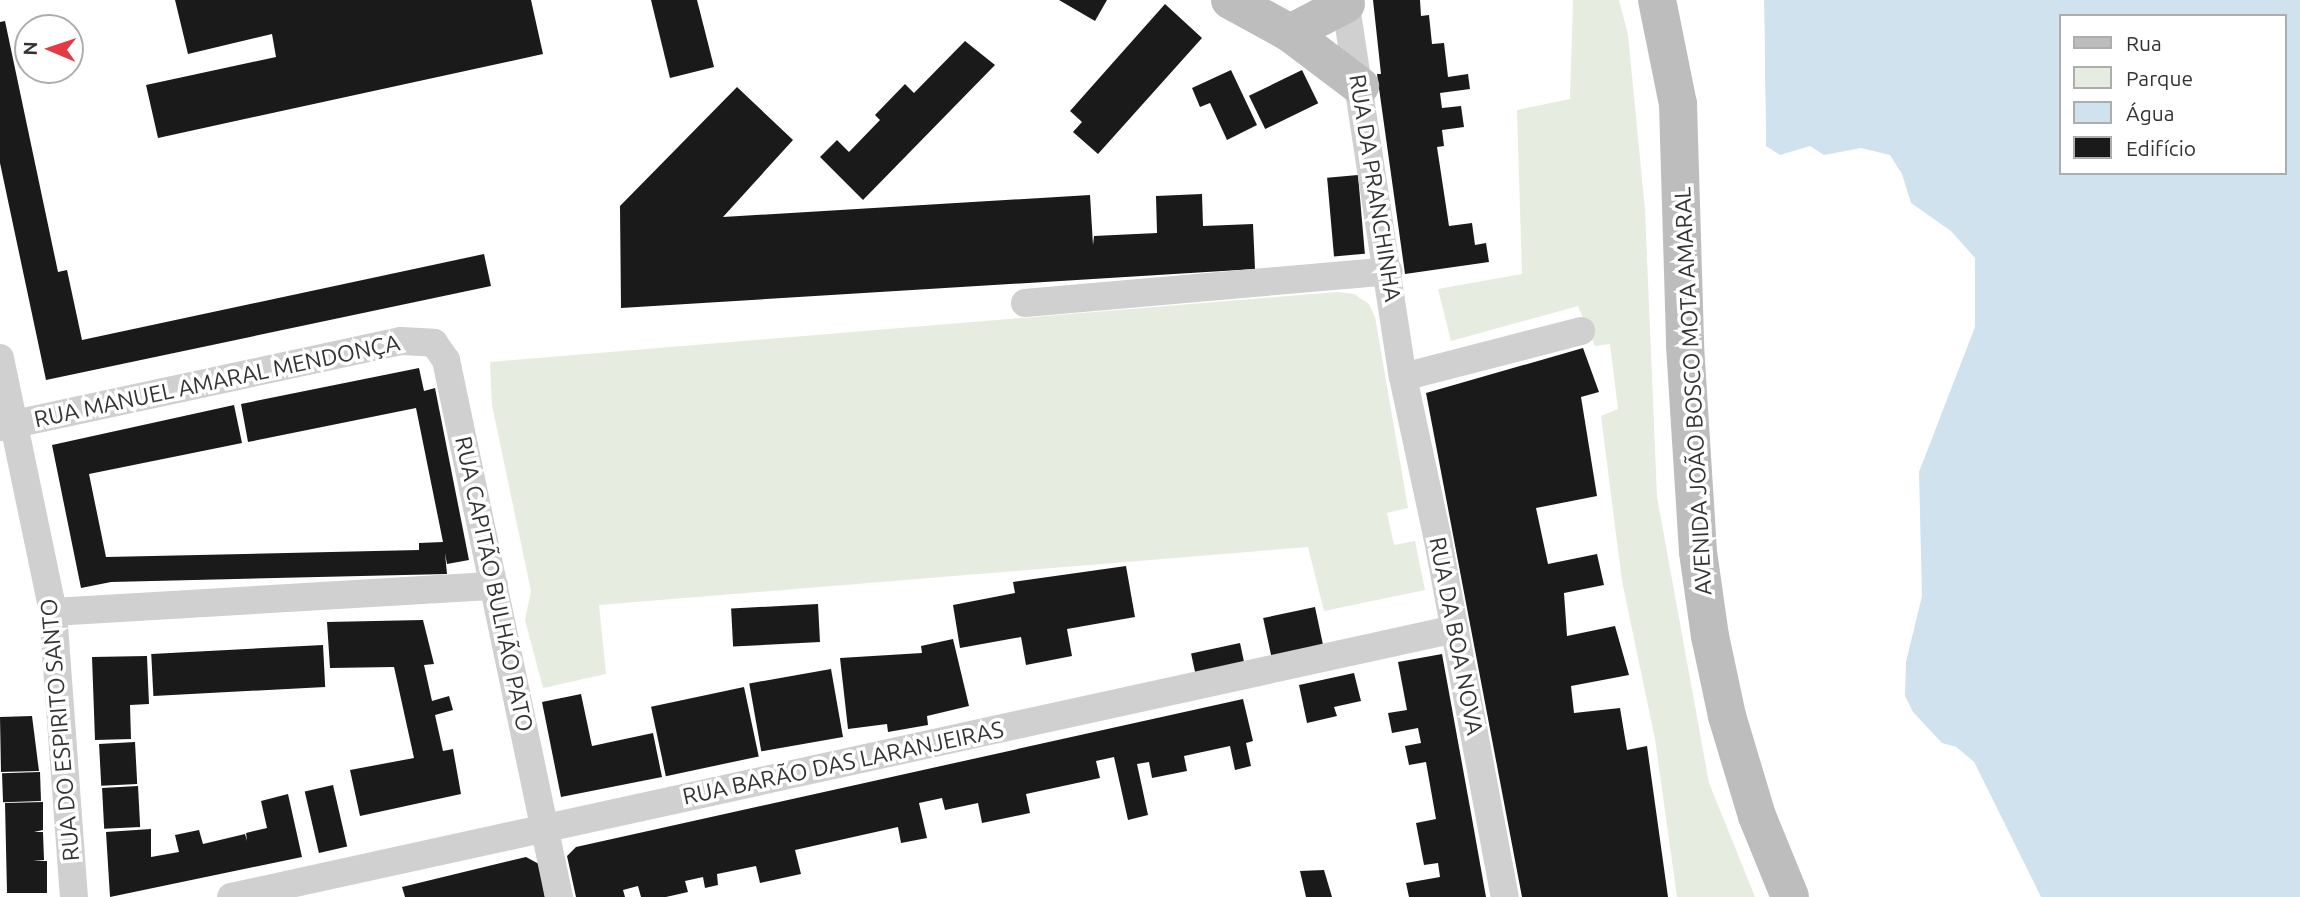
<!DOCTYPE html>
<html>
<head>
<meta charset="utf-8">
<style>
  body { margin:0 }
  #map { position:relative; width:2300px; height:897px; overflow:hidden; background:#fff; font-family:Ubuntu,sans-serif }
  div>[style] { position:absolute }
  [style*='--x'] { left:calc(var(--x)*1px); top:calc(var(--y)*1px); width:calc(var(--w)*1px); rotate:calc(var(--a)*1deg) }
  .green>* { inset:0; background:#e6ecdf }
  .water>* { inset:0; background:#cfe2ee }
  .pier>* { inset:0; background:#fff }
  .building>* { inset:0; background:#1a1a1a; transform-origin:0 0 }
  .minor>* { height:28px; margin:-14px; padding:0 14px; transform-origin:14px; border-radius:14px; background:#d0d0d0 }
  .secondary>* { height:38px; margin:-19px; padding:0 19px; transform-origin:19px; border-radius:19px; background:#bdbdbd }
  span { translate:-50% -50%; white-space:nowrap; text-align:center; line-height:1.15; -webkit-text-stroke:7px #fff; paint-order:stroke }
  .street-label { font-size:23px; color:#333 }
  .legend { position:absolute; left:2059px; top:14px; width:228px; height:161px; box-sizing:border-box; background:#fff; border:2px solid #adadad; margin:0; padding:9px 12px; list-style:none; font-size:21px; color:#333 }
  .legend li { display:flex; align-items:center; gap:14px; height:35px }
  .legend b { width:35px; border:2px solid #adadad }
  .north { position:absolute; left:14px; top:14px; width:70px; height:70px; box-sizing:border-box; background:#fff; border:2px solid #adadad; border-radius:50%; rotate:272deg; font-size:19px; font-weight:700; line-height:28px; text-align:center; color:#333 }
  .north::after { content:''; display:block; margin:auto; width:24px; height:32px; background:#e63946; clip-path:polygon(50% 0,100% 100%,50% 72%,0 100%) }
</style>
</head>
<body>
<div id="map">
  <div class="green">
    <div style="clip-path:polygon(1573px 0,1619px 0,1628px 35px,1645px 210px,1657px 497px,1709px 783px,1755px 897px,1677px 897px,1655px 739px,1622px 581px,1601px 416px,1618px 409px,1610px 344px,1595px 346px,1578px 306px,1451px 341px,1438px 289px,1522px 274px,1517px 110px,1570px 99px)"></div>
    <div style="clip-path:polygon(1337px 292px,1354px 294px,1369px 304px,1375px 317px,1408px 508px,1387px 513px,1394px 545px,1415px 541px,1425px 590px,1324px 611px,1308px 547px,599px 605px,606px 674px,543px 688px,525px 620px,531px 591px,492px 405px,490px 362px)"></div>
  </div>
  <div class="water">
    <div style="clip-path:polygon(evenodd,1764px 0,2300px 0,2300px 897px,2041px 897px,1974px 762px,1956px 747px,1942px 743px,1913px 712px,1905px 696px,1906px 662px,1922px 596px,1919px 472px,1975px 327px,1975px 258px,1951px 231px,1911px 203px,1902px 174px,1890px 155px,1861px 148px,1824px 155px,1810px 146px,1780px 155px,1766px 146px,1764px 0,2060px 16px,2284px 16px,2284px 173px,2060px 173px,2060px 16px)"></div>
  </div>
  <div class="pier">
    <div style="clip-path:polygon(1761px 0,1764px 0,1766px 150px,1762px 146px)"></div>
    <div style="clip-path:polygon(1937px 742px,1956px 747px,1974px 762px,2041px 897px,1971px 764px)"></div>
  </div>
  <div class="building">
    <div style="clip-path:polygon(175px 0,531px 0,543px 54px,158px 138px,146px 85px,276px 57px,272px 34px,188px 54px)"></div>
    <div style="clip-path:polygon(651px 0,697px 0,714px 67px,670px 78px)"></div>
    <div style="clip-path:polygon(1059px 0,1107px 0,1095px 21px)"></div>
    <div style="clip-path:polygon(1373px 0,1420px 0,1421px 16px,1429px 15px,1432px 44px,1444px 43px,1448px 77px,1468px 74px,1470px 89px,1440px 93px,1442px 108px,1461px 106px,1464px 127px,1442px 130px,1444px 146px,1437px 147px,1449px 226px,1472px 223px,1475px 245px,1486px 243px,1489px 262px,1405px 274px,1377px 74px,1381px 74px)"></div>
    <div style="clip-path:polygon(1165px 4px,1202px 38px,1098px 154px,1073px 132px,1082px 122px,1070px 111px)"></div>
    <div style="clip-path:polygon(5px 21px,58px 272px,67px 270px,82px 340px,484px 254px,491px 286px,46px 380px,0 163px,0 22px)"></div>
    <div style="clip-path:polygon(965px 41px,995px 65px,863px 200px,820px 157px,837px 140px,849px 152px,880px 120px,875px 115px,905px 84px,914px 93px)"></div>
    <div style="clip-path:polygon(1231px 70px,1257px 125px,1227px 140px,1210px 103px,1200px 107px,1192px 88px)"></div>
    <div style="left:1302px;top:70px;width:37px;height:59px;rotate:64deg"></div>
    <div style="clip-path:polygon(737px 87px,793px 140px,723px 217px,1090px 195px,1093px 245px,1094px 236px,1157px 233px,1156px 196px,1202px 194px,1203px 226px,1253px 224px,1255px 269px,621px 308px,620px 206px)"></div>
    <div style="left:1358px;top:175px;width:79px;height:31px;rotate:85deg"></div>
    <div style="clip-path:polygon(1583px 348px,1599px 392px,1581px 397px,1597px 496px,1536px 508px,1548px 564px,1597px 554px,1604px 585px,1564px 593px,1567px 636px,1615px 626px,1629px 675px,1571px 686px,1574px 713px,1620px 708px,1627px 750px,1647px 746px,1668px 897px,1522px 897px,1426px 393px)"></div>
    <div style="clip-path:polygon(419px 368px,424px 391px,435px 388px,469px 560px,447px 564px,445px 553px,447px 574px,111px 582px,81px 588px,52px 445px,234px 405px,242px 443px,89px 474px,106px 557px,419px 550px,419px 543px,443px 542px,416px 408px,248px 442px,241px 404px)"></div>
    <div style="clip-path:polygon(1126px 566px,1135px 617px,1067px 629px,1072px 656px,1026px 665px,1021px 637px,960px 648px,953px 605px,1015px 593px,1013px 582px)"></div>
    <div style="left:818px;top:604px;width:38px;height:87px;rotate:87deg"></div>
    <div style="left:1315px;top:607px;width:49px;height:53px;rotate:78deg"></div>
    <div style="clip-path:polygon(423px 620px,434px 664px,424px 665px,432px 701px,449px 696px,453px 710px,435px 715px,443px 751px,453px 749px,461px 794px,360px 816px,350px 770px,414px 758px,394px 667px,330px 668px,327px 622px)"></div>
    <div style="clip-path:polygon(953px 639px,969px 706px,927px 716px,928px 725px,888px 732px,887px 724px,848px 729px,840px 658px,922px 653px,921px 646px)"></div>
    <div style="left:1240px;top:643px;width:29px;height:50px;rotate:78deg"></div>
    <div style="left:323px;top:645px;width:42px;height:172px;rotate:87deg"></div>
    <div style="clip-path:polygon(1442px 654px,1471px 813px,1486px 897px,1409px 897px,1406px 883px,1440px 877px,1438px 863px,1424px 865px,1416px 823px,1436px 819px,1426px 762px,1409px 765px,1405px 746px,1421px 743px,1418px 728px,1392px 733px,1388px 713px,1407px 710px,1398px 662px)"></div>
    <div style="clip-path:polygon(147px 656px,149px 704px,130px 705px,131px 739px,95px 740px,92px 657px)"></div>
    <div style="left:831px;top:669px;width:69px;height:83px;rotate:80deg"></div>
    <div style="clip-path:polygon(1354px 673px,1361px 701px,1334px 707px,1337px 716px,1307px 723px,1299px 685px)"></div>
    <div style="left:744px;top:687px;width:71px;height:95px;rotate:78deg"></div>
    <div style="clip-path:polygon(581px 694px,592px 746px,653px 733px,662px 777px,561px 797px,542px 702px)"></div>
    <div style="clip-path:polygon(1243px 699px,1253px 741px,1246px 743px,1251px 766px,1235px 770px,1230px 746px,1184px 756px,1187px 771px,1152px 778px,1149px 762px,1137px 764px,1148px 815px,1128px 820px,1114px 757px,1096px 761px,1100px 778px,1026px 794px,1030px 813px,982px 823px,978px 803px,945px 810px,942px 798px,919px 803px,927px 838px,901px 843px,898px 827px,795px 850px,801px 874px,760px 883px,756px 866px,717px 874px,718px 885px,705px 888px,703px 877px,685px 881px,688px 892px,666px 897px,641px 897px,638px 886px,623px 890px,625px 897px,576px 897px,567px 856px,576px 847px)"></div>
    <div style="clip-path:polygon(32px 716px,39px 771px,1px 772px,0 717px)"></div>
    <div style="left:135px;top:742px;width:42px;height:36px;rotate:87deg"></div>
    <div style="left:40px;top:772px;width:29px;height:38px;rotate:88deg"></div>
    <div style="left:333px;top:785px;width:63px;height:29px;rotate:77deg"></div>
    <div style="left:138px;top:786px;width:41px;height:36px;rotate:87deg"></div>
    <div style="clip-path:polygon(288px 794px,302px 857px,110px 897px,106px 832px,151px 829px,151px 857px,179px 852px,175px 835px,199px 830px,203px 844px,245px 834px,247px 841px,246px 833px,267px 828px,261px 801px)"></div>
    <div style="clip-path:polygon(43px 802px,43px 830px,34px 832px,43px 832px,44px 860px,33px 861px,47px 861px,47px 893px,7px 893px,5px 803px)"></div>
    <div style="clip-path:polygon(526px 857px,539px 864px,545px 897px,405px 897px,402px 887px)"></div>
    <div style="clip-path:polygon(1324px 870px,1332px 897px,1306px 897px,1300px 871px)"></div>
  </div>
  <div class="minor">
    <div style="--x:1345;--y:0;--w:381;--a:81.3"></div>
    <div style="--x:1403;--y:377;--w:162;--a:77.9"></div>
    <div style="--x:1437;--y:535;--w:368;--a:79.4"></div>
    <div style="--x:1025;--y:303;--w:365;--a:-5"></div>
    <div style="--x:0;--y:358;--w:259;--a:78.2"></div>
    <div style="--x:53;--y:612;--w:286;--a:85.8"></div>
    <div style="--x:1403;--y:377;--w:184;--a:-14.5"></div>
    <div style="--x:0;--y:427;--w:410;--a:-12.1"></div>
    <div style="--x:401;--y:341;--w:33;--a:3"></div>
    <div style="--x:434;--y:343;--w:21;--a:55"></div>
    <div style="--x:446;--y:360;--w:549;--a:78.12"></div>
    <div style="--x:53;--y:612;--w:442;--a:-3.4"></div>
    <div style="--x:231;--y:897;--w:1253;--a:-12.35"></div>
  </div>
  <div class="secondary">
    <div style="--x:1230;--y:0;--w:68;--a:28.8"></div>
    <div style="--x:1290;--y:33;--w:88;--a:37.1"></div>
    <div style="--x:1657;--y:0;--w:106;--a:78.6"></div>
    <div style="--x:1678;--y:104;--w:241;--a:88.3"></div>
    <div style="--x:1685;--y:345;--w:207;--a:86.4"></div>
    <div style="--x:1698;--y:552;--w:85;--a:81.9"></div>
    <div style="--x:1710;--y:636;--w:82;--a:78"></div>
    <div style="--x:1727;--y:716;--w:104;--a:73.3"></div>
    <div style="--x:1757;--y:816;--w:87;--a:67.8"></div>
    <div style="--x:1290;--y:33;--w:63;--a:-27.4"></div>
  </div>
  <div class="street-label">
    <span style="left:1375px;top:188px;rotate:81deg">RUA DA PRANCHINHA</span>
    <span style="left:217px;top:381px;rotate:-12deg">RUA MANUEL AMARAL MENDONÇA</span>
    <span style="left:1693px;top:391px;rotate:-93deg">AVENIDA JOÃO BOSCO MOTA AMARAL</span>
    <span style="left:494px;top:584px;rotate:78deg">RUA CAPITÃO BULHÃO PATO</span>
    <span style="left:1456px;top:636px;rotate:79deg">RUA DA BOA NOVA</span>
    <span style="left:60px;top:730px;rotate:-95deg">RUA DO ESPIRITO SANTO</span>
    <span style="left:843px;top:763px;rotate:-12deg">RUA BARÃO DAS LARANJEIRAS</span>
  </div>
  <ul class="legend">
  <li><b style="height:9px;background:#bdbdbd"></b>Rua</li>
  <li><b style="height:19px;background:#e6ecdf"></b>Parque</li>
  <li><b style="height:19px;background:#cfe2ee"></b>Água</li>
  <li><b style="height:19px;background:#1a1a1a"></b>Edifício</li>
  </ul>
  <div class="north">N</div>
</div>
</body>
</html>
